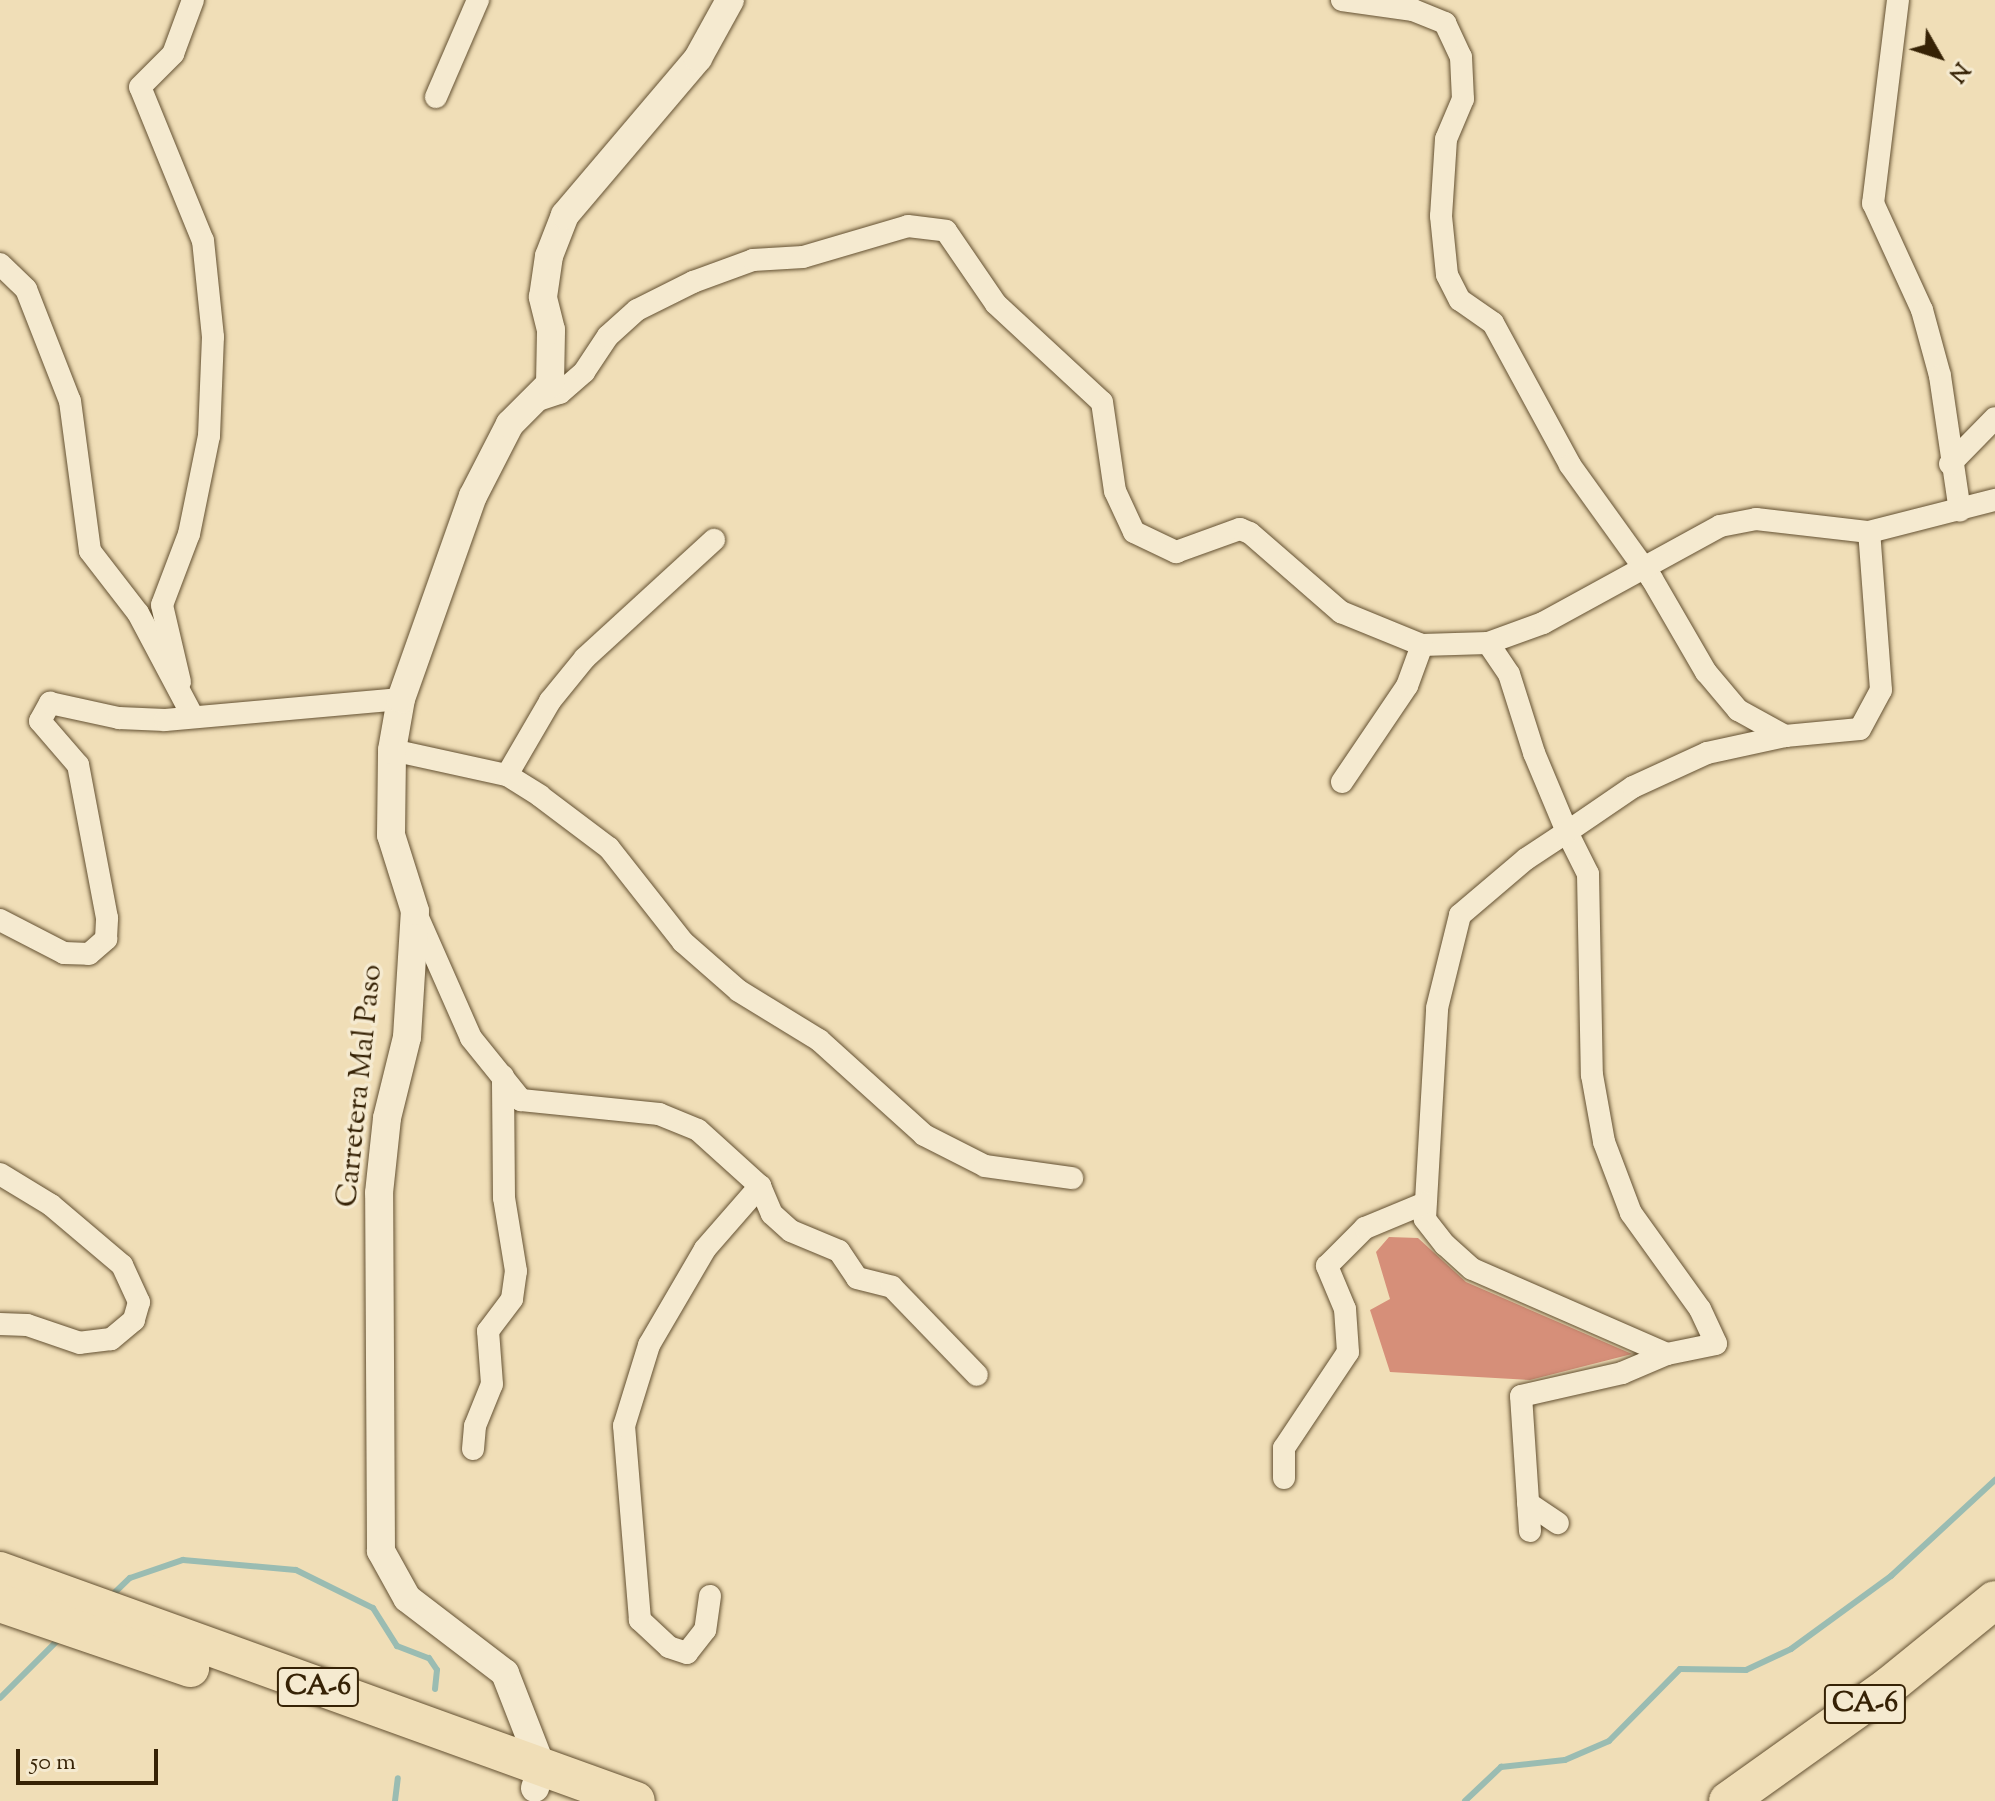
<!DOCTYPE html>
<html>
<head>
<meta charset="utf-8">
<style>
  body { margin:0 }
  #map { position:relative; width:1995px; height:1801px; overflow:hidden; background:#f0deb7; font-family:"Sorts Mill Goudy",serif }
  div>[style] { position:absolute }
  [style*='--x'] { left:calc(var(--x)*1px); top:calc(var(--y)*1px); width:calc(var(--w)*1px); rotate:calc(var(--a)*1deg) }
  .stream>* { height:6px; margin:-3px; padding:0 3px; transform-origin:3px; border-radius:3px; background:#9abcb2 }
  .building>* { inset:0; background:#d68f79 }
  .roads { filter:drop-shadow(0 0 2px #645132) drop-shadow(0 0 2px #645132) }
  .minor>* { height:22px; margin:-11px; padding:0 11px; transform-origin:11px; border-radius:11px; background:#f5ead0 }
  .tertiary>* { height:28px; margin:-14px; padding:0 14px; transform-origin:14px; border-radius:14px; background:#f5ead0 }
  .trunk>* { height:38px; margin:-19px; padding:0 19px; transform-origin:19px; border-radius:19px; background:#f0deb7 }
  span { translate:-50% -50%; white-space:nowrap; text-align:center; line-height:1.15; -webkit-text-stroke:7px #f5ead0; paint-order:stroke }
  .shield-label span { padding:2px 6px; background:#f5ead0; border:2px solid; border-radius:6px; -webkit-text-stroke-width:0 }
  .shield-label { font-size:28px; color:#362205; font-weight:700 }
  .street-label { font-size:30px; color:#362205 }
  .north { position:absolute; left:1899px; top:16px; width:80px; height:80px; -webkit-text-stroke:6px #f5ead0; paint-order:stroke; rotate:129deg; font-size:22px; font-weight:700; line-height:32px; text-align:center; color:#362205 }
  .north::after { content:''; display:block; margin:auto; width:28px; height:36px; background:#362205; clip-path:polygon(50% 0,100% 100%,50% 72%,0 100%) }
  .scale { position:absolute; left:16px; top:1749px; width:142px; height:36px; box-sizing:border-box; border:4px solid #362205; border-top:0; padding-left:10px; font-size:24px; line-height:28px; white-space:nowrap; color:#362205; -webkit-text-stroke:6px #f5ead0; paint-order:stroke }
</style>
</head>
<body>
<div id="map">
  <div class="stream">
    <div style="--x:109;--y:1598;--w:29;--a:-44"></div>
    <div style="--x:130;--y:1578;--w:56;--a:-18.8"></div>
    <div style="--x:183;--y:1560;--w:113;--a:5.1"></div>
    <div style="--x:296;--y:1570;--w:86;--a:26.3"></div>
    <div style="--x:373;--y:1608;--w:45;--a:57.7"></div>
    <div style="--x:397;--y:1646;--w:34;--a:21"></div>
    <div style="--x:429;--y:1658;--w:14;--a:56"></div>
    <div style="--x:437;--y:1670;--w:19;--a:96"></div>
    <div style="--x:0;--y:1698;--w:85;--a:-45"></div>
    <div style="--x:395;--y:1801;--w:23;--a:-83"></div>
    <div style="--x:1465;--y:1801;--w:50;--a:-43.4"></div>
    <div style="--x:1501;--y:1767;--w:64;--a:-6.2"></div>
    <div style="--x:1565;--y:1760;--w:48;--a:-23.4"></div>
    <div style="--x:1609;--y:1741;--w:101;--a:-45.4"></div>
    <div style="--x:1680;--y:1669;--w:66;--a:0.9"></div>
    <div style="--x:1746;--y:1670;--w:50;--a:-25"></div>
    <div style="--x:1791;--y:1649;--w:124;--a:-36.1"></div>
    <div style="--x:1891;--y:1576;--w:142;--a:-42.7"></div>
  </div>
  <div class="building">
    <div style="clip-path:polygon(1389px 1237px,1418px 1238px,1466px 1282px,1632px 1354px,1530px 1380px,1390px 1372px,1370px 1310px,1390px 1299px,1376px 1252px)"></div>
  </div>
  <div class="roads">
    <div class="minor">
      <div style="--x:1342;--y:0;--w:72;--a:8"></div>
      <div style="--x:1413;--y:10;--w:35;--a:22"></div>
      <div style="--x:1445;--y:23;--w:38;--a:65"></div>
      <div style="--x:1461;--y:57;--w:42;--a:87.3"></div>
      <div style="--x:1463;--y:99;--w:43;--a:113"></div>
      <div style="--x:1446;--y:139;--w:77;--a:93.7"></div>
      <div style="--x:1441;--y:216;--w:59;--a:84.2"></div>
      <div style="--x:1447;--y:275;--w:28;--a:63"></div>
      <div style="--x:1460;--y:300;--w:40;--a:34.9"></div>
      <div style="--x:1493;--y:323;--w:162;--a:61.5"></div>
      <div style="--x:1570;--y:465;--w:140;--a:54.3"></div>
      <div style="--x:1652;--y:579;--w:108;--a:59.9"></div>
      <div style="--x:1706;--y:672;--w:50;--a:49.9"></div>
      <div style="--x:1738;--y:710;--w:54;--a:29"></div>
      <div style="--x:1898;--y:0;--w:205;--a:97"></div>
      <div style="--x:1873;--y:203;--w:118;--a:65.4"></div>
      <div style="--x:1922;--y:310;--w:68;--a:74.7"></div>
      <div style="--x:1940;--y:376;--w:136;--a:81.6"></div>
      <div style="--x:436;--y:97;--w:106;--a:-66.6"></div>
      <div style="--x:0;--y:264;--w:36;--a:44"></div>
      <div style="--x:26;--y:289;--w:120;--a:68.6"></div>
      <div style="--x:70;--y:401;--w:151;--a:82.4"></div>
      <div style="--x:90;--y:551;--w:78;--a:52.3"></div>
      <div style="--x:138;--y:613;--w:115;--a:62.1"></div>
      <div style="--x:538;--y:400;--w:23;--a:-18"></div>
      <div style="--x:560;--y:393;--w:32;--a:-41"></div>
      <div style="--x:584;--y:372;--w:43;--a:-56.3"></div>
      <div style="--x:608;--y:336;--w:39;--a:-42"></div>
      <div style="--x:637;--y:310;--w:63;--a:-26.6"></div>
      <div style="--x:693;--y:282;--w:64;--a:-20.1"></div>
      <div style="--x:753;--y:260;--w:50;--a:-3.4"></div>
      <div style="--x:803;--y:257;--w:109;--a:-16.4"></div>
      <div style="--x:908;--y:226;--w:38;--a:7"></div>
      <div style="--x:946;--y:231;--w:88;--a:55.6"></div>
      <div style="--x:996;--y:304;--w:144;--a:42.8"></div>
      <div style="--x:1102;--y:402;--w:90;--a:81.7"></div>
      <div style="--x:1115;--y:491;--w:45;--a:65.1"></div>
      <div style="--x:1134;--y:532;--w:47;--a:25.5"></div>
      <div style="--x:1176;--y:552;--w:68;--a:-19.8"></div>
      <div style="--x:1240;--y:529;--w:11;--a:22"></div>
      <div style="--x:1250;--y:533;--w:121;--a:41"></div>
      <div style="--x:1341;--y:612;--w:87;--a:22.2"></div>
      <div style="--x:1422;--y:645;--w:66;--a:-1.7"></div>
      <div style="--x:1488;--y:643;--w:59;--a:-20"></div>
      <div style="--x:1543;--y:623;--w:202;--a:-28.7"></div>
      <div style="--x:1720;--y:526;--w:37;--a:-11"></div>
      <div style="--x:1756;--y:519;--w:114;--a:6.6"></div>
      <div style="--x:1869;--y:532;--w:130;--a:-14.3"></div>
      <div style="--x:1950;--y:464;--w:64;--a:-45.6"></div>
      <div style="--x:1488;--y:643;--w:37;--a:56"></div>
      <div style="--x:1509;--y:674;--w:83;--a:72.4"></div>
      <div style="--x:1534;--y:753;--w:86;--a:67.3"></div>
      <div style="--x:1567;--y:832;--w:47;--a:63.4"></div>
      <div style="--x:1588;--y:874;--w:201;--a:88.9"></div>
      <div style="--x:1592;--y:1075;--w:68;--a:79.8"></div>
      <div style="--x:1604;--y:1142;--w:76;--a:69.2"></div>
      <div style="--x:1631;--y:1213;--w:118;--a:54.3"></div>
      <div style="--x:1700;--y:1309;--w:38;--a:65"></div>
      <div style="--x:1716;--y:1344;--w:50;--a:168.5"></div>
      <div style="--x:1667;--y:1354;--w:213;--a:-156.4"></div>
      <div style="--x:1472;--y:1269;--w:36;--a:-138"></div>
      <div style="--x:1445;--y:1245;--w:33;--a:-128"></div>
      <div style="--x:1425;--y:1219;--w:211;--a:-86.7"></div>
      <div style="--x:1437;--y:1008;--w:96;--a:-76.1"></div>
      <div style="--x:1460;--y:915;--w:87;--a:-40.3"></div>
      <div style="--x:1526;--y:859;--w:49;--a:-33.4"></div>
      <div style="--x:1567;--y:832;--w:80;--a:-34.3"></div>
      <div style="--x:1633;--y:787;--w:81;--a:-24.7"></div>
      <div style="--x:1707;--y:753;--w:80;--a:-12.3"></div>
      <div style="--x:1785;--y:736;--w:75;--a:-5.3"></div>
      <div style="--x:1860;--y:729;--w:44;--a:-61.7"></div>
      <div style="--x:1881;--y:690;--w:158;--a:-94.3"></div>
      <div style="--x:180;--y:682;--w:79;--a:-103.2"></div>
      <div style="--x:162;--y:605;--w:76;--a:-69.2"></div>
      <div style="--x:189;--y:534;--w:100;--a:-78.5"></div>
      <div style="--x:209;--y:436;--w:99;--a:-87.7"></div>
      <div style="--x:213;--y:337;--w:97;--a:-95.9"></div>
      <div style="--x:203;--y:241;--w:166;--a:-112.2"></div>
      <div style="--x:140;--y:87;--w:47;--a:-45"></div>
      <div style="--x:173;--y:54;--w:58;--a:-69.7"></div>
      <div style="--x:392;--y:750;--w:118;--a:12.3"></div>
      <div style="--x:507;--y:775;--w:39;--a:32"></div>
      <div style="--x:540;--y:796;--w:86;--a:37"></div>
      <div style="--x:609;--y:848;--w:120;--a:51.8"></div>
      <div style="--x:683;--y:942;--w:74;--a:41.2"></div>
      <div style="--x:739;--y:991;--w:94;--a:31.5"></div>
      <div style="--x:819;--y:1040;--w:142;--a:42.1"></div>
      <div style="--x:924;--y:1135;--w:68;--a:26.9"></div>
      <div style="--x:985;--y:1166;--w:88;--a:7.9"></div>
      <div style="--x:507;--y:775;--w:86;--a:-59.8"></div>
      <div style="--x:550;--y:701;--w:55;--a:-50.9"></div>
      <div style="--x:585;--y:658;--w:175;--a:-42.5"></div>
      <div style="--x:1342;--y:782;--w:116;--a:-55.9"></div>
      <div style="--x:1407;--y:686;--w:44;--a:-69.9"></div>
      <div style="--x:415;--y:911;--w:139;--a:66.2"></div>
      <div style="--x:471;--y:1038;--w:80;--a:51.1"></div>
      <div style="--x:521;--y:1100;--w:139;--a:5.8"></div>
      <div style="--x:659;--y:1114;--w:42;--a:22.3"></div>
      <div style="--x:698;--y:1130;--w:84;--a:42.1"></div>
      <div style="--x:760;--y:1186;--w:30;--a:67"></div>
      <div style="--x:772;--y:1214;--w:25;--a:42"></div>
      <div style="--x:791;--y:1231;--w:52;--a:22.6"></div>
      <div style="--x:839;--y:1251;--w:32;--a:56"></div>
      <div style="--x:857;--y:1278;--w:36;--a:14"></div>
      <div style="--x:892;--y:1287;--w:122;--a:46"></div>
      <div style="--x:0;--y:920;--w:72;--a:27.3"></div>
      <div style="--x:64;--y:953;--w:25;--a:2"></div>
      <div style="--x:89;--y:954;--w:23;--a:-41"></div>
      <div style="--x:106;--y:939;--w:21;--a:-87"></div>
      <div style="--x:107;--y:918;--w:156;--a:-100.7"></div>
      <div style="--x:78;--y:765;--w:58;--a:-130.8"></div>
      <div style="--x:40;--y:721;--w:21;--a:-61"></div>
      <div style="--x:50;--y:703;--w:71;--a:12.3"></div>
      <div style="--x:119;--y:718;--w:46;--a:2.5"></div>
      <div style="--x:165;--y:720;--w:237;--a:-5.1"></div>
      <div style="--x:0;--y:1174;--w:60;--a:31.3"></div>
      <div style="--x:51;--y:1205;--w:93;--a:40.2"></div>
      <div style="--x:122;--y:1265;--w:41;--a:65.3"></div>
      <div style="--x:139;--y:1302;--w:19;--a:106"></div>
      <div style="--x:134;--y:1320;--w:30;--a:140"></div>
      <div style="--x:111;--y:1339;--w:31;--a:173"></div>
      <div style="--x:80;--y:1343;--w:56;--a:-161.2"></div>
      <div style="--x:27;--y:1325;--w:27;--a:-178"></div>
      <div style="--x:473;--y:1449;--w:23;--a:-85"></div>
      <div style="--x:475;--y:1426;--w:45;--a:-68"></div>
      <div style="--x:492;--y:1384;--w:53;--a:-94.3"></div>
      <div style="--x:488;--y:1331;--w:40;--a:-53"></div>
      <div style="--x:512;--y:1299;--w:28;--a:-82"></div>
      <div style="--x:516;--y:1271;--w:74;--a:-99.3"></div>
      <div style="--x:504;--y:1198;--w:122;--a:-90.5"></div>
      <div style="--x:1284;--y:1478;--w:30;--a:-90"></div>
      <div style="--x:1284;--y:1448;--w:115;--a:-56.3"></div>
      <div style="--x:1348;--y:1352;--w:43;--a:-94"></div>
      <div style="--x:1345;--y:1309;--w:47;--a:-112.7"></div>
      <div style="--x:1327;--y:1266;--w:54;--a:-45"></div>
      <div style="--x:1365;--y:1228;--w:65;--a:-22.6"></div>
      <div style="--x:1528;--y:1503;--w:36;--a:34"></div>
      <div style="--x:1530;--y:1531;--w:135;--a:-93.8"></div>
      <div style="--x:1521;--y:1396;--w:104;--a:-12.8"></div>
      <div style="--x:1622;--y:1373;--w:49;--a:-22.9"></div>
      <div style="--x:710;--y:1596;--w:34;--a:98"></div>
      <div style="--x:705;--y:1630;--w:29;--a:128"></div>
      <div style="--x:687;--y:1653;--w:19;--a:-162"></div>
      <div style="--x:669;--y:1647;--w:40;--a:-137"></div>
      <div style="--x:640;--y:1620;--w:195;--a:-94.7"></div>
      <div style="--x:624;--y:1426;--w:85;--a:-72.8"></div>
      <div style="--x:649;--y:1345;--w:111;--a:-59.7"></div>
      <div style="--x:705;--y:1249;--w:84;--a:-48.9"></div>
    </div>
    <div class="tertiary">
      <div style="--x:535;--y:1788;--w:21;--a:-71"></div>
      <div style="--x:542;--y:1768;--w:102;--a:-111.3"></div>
      <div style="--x:505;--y:1673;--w:123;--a:-142.6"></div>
      <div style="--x:407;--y:1598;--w:54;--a:-119"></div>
      <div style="--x:381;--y:1551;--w:358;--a:-90.3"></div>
      <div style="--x:379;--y:1193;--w:75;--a:-83.9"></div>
      <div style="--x:387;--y:1118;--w:83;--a:-76.1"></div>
      <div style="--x:407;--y:1037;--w:126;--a:-86.4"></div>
      <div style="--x:415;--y:911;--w:80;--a:-107.5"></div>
      <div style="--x:391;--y:835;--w:85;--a:-89.3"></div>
      <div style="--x:392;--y:750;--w:52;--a:-80"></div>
      <div style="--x:401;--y:699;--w:215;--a:-70.5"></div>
      <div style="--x:473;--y:496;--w:81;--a:-62.8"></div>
      <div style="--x:510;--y:424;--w:57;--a:-45"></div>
      <div style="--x:550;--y:384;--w:54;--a:-88.9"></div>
      <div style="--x:551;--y:330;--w:34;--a:-104"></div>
      <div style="--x:543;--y:297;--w:41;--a:-81.7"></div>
      <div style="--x:549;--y:256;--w:44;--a:-68.7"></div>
      <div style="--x:565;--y:215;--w:206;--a:-49.7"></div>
      <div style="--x:698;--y:58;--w:66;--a:-61.1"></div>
    </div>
    <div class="trunk">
      <div style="--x:0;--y:1571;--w:676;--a:19.88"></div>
      <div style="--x:0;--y:1603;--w:201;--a:18.9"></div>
      <div style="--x:1728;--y:1801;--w:198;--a:-35.5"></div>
      <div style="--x:1889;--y:1686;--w:136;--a:-39.1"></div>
    </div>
  </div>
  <div class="shield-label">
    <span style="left:318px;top:1687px">CA-6</span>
    <span style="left:1865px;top:1704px">CA-6</span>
  </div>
  <div class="street-label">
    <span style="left:361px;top:1086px;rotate:-84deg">Carretera Mal Paso</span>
  </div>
  <div class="north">N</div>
  <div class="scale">50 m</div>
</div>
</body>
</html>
